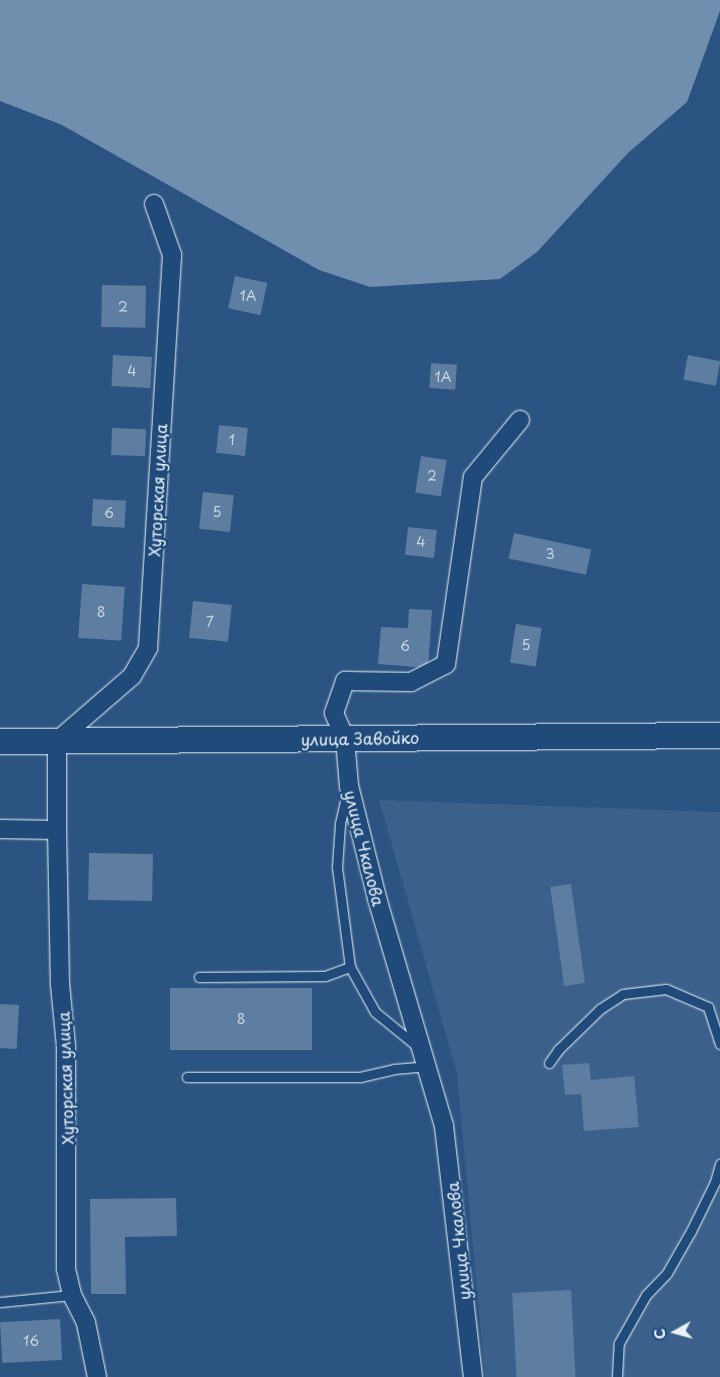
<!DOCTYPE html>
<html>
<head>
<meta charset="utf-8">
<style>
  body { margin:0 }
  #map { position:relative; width:720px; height:1377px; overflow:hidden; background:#2b5482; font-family:"Playpen Sans",sans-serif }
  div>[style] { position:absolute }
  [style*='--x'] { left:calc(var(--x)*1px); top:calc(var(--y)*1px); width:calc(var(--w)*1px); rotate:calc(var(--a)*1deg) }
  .built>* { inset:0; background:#3a608b }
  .water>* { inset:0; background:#708ead }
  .building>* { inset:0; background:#5d7da1; transform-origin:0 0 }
  .roads { filter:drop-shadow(0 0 1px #e8f1f8) drop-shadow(0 0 1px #e8f1f8) }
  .service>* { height:9px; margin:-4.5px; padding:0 4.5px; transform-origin:4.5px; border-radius:4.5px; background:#1f4a7a }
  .minor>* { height:18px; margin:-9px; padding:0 9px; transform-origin:9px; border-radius:9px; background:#1f4a7a }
  .secondary>* { height:25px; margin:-12.5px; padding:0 12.5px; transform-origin:12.5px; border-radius:12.5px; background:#1f4a7a }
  span { translate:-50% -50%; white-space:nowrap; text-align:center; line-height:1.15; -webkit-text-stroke:5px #1f4a7a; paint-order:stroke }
  .number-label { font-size:14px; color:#c5d4e2 }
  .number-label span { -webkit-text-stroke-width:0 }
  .street-label { font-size:16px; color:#e8f1f8 }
  .north { position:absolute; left:650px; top:1307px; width:50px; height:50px; -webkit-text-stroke:4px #1f4a7a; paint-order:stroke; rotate:263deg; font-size:14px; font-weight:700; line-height:20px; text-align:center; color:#e8f1f8 }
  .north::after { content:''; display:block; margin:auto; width:18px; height:22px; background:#e8f1f8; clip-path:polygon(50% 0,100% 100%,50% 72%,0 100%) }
</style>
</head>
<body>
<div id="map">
  <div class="built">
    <div style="clip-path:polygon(379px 800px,720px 812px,720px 1377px,485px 1377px,457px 1074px)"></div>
  </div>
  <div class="water">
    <div style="clip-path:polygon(0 0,720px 0,720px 11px,687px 102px,628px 153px,537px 252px,500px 279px,370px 287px,319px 270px,62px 125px,0 101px)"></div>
  </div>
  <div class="building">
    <div style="left:235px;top:276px;width:33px;height:33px;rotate:12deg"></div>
    <div style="left:102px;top:285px;width:44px;height:42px;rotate:1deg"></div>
    <div style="left:113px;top:355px;width:39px;height:31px;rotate:3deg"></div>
    <div style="left:688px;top:355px;width:33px;height:25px;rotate:11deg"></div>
    <div style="left:431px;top:363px;width:26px;height:25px;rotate:4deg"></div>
    <div style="left:219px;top:425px;width:29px;height:28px;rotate:6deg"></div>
    <div style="left:112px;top:428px;width:34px;height:27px;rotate:2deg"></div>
    <div style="left:421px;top:456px;width:26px;height:37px;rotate:9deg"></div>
    <div style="left:203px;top:492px;width:31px;height:37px;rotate:6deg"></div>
    <div style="left:93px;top:499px;width:33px;height:27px;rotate:3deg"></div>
    <div style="left:408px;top:527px;width:29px;height:28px;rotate:6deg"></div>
    <div style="left:514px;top:533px;width:79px;height:26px;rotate:12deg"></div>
    <div style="left:82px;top:584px;width:43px;height:54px;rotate:4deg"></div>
    <div style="left:193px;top:601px;width:39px;height:37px;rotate:6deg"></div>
    <div style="clip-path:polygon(409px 609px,432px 610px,428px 668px,378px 664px,381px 627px,408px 628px)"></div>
    <div style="left:516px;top:624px;width:26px;height:39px;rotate:9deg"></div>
    <div style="left:89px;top:853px;width:64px;height:47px;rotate:1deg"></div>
    <div style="left:571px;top:884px;width:100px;height:21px;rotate:82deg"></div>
    <div style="left:170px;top:988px;width:142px;height:62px"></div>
    <div style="left:0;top:1004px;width:19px;height:44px;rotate:3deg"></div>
    <div style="clip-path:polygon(589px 1063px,591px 1080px,634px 1076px,639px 1127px,584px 1131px,581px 1094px,565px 1095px,562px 1065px)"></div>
    <div style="clip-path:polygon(176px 1198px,177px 1236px,125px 1237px,126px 1294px,91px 1294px,90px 1199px)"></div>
    <div style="left:571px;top:1290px;width:87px;height:59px;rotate:87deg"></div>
    <div style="left:60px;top:1319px;width:41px;height:60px;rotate:87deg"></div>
  </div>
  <div class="roads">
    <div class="service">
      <div style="--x:347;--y:793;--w:32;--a:103"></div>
      <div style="--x:340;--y:824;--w:43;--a:94"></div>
      <div style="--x:337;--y:867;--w:101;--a:82.6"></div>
      <div style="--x:350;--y:967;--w:51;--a:60.9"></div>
      <div style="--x:375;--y:1012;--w:55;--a:39.1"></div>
      <div style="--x:199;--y:977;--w:126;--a:-0.5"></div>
      <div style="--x:325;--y:976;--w:27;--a:-20"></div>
      <div style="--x:549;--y:1063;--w:16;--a:-55"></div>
      <div style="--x:558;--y:1050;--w:59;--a:-44.3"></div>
      <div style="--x:600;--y:1009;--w:27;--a:-33"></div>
      <div style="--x:623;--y:994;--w:43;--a:-6.6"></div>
      <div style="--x:666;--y:989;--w:46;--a:23.2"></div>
      <div style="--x:708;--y:1007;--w:39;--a:72"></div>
      <div style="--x:187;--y:1077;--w:173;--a:0"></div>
      <div style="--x:360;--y:1077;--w:35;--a:-13"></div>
      <div style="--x:394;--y:1069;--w:33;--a:-5"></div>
      <div style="--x:0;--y:1302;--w:72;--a:-5.6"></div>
      <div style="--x:617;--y:1377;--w:34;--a:-87"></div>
      <div style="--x:619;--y:1343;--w:55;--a:-60.6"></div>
      <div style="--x:646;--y:1295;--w:30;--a:-46"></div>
      <div style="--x:667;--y:1273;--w:48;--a:-60.3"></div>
      <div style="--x:691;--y:1231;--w:55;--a:-63.9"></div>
      <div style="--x:715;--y:1182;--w:19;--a:-74"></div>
    </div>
    <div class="minor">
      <div style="--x:0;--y:829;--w:57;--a:1"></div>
      <div style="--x:57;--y:830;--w:154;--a:88.9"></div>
      <div style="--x:60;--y:984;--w:62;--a:84.5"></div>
      <div style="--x:66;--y:1046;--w:223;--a:90"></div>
      <div style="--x:66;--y:1269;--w:27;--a:77"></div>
      <div style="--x:72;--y:1295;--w:31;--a:63"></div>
      <div style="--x:86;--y:1323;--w:55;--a:78.5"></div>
      <div style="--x:57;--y:830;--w:89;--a:-90"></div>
      <div style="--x:57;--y:741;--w:99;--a:-40.9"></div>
      <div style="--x:132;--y:676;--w:32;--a:-60"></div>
      <div style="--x:148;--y:648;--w:394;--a:-86.5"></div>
      <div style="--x:172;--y:255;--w:54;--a:-109.4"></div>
      <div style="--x:473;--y:1377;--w:253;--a:-96.6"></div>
      <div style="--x:444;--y:1126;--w:234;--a:-106.4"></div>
      <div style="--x:378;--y:902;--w:120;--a:-104"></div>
      <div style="--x:349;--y:786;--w:48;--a:-94.8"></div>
      <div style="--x:345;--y:738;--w:27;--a:-114"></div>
      <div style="--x:334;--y:713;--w:34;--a:-71"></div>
      <div style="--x:345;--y:681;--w:66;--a:0.9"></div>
      <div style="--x:411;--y:682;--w:39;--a:-27"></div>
      <div style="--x:446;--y:664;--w:189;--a:-81.8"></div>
      <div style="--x:473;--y:477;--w:74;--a:-50.5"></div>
    </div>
    <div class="secondary">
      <div style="--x:0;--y:741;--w:720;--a:-0.48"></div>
    </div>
  </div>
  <div class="number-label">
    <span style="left:248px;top:296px">1А</span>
    <span style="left:123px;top:307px">2</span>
    <span style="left:132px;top:371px">4</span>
    <span style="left:443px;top:377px">1А</span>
    <span style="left:232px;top:440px">1</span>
    <span style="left:432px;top:476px">2</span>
    <span style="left:217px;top:512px">5</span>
    <span style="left:109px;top:513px">6</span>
    <span style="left:421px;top:542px">4</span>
    <span style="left:550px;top:554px">3</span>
    <span style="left:101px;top:612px">8</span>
    <span style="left:210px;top:622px">7</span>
    <span style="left:526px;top:645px">5</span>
    <span style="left:405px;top:646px">6</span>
    <span style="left:241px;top:1019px">8</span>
    <span style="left:31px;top:1341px">16</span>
  </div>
  <div class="street-label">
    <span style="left:157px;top:490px;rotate:-87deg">Хуторская улица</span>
    <span style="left:360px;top:738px;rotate:-1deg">улица Завойко</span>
    <span style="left:365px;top:848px;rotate:76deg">улица Чкалова</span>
    <span style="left:65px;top:1078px;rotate:-92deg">Хуторская улица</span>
    <span style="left:458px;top:1241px;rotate:-96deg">улица Чкалова</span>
  </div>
  <div class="north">С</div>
</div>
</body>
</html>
